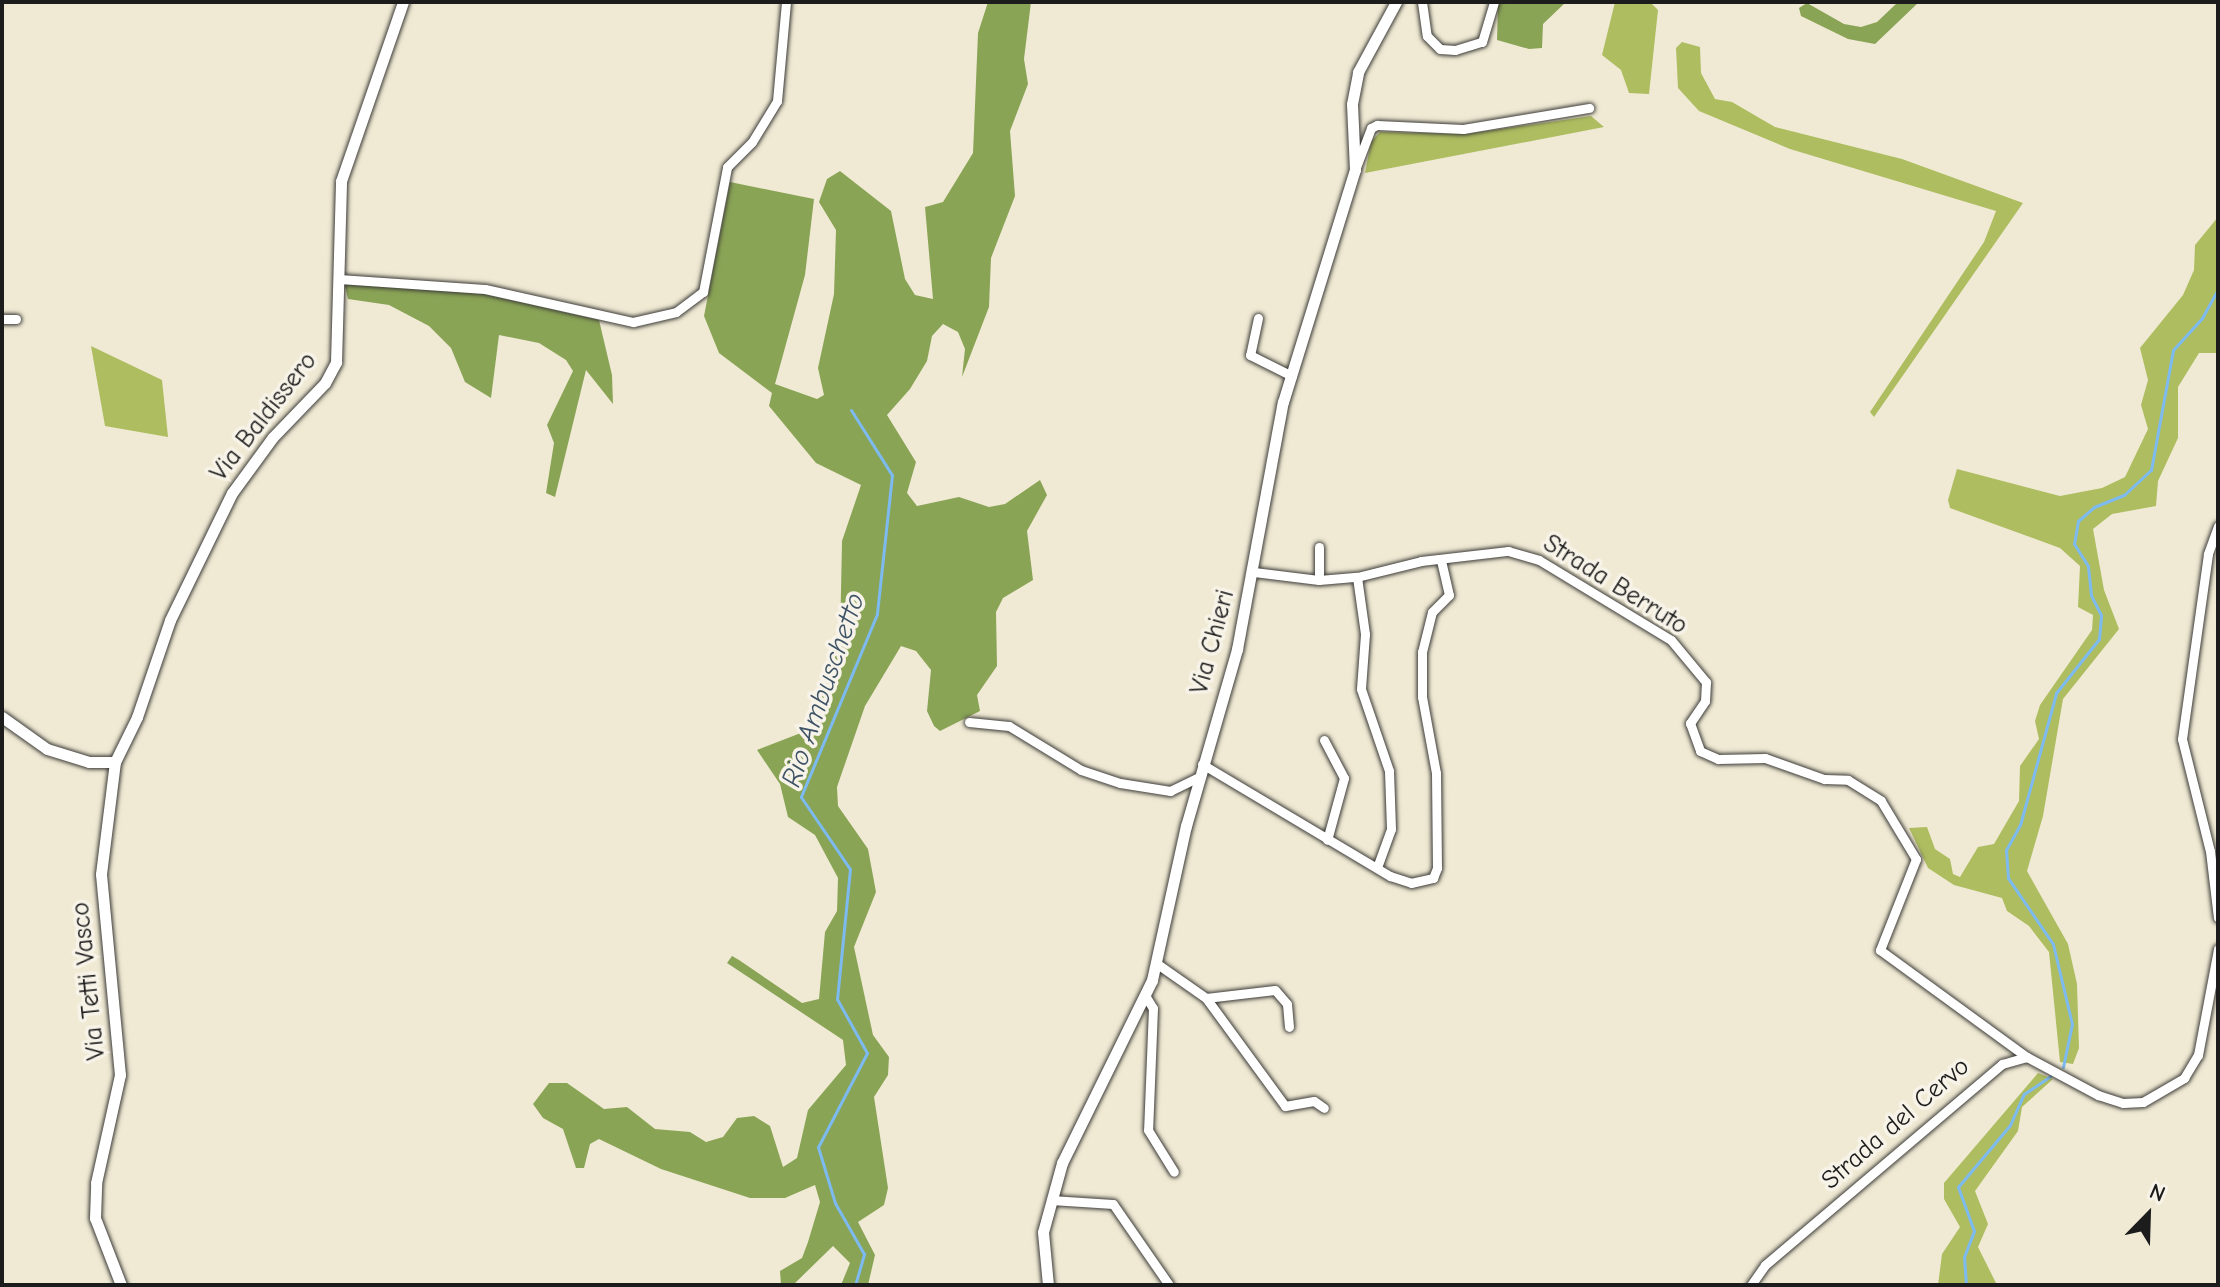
<!DOCTYPE html>
<html>
<head>
<meta charset="utf-8">
<style>
  body { margin:0 }
  #map { position:relative; width:2220px; height:1287px; overflow:hidden; background:#f0ead4; font-family:"Comic Neue",sans-serif }
  div>[style] { position:absolute }
  [style*='--x'] { left:calc(var(--x)*1px); top:calc(var(--y)*1px); width:calc(var(--w)*1px); rotate:calc(var(--a)*1deg) }
  .green>* { inset:0; background:#aebd60 }
  .forest>* { inset:0; background:#8aa456 }
  .stream>* { height:3px; margin:-1.5px; padding:0 1.5px; transform-origin:1.5px; border-radius:1.5px; background:#7cbaef }
  .roads { filter:drop-shadow(0 0 2px #3c3b38) drop-shadow(0 0 2px #3c3b38) }
  .minor>* { height:9px; margin:-4.5px; padding:0 4.5px; transform-origin:4.5px; border-radius:4.5px; background:#fff }
  .tertiary>* { height:11px; margin:-5.5px; padding:0 5.5px; transform-origin:5.5px; border-radius:5.5px; background:#fff }
  span { translate:-50% -50%; white-space:nowrap; text-align:center; line-height:1.15; -webkit-text-stroke:7px #f7f3e8; paint-order:stroke }
  .street-label { font-size:26px; color:#1c1c1c }
  .water-label { font-size:28px; color:#3e5366; font-style:italic }
  .frame { position:absolute; inset:0; border:4px solid #1c1c1c; pointer-events:none }
  .north { position:absolute; left:2108px; top:1175px; width:80px; height:80px; -webkit-text-stroke:6px #f7f3e8; paint-order:stroke; rotate:23deg; font-size:22px; font-weight:700; line-height:32px; text-align:center; color:#1c1c1c }
  .north::after { content:''; display:block; margin:auto; width:28px; height:36px; background:#1c1c1c; clip-path:polygon(50% 0,100% 100%,50% 72%,0 100%) }
</style>
</head>
<body>
<div id="map">
  <div class="green">
    <div style="clip-path:polygon(1615px 2px,1650px 2px,1658px 10px,1649px 94px,1629px 93px,1621px 70px,1602px 55px)"></div>
    <div style="clip-path:polygon(1682px 42px,1700px 47px,1701px 73px,1715px 99px,1732px 102px,1775px 127px,1902px 159px,2023px 203px,1874px 417px,1870px 412px,1984px 242px,1996px 211px,1790px 149px,1699px 111px,1678px 88px,1676px 48px)"></div>
    <div style="clip-path:polygon(1591px 116px,1604px 127px,1365px 173px,1371px 142px,1380px 132px,1466px 134px)"></div>
    <div style="clip-path:polygon(2218px 217px,2218px 353px,2199px 353px,2178px 387px,2178px 438px,2158px 481px,2156px 506px,2112px 514px,2093px 529px,2104px 590px,2119px 629px,2063px 699px,2043px 816px,2027px 871px,2068px 944px,2077px 984px,2079px 1048px,2073px 1064px,2060px 1062px,2049px 952px,2029px 926px,2007px 911px,2002px 898px,1954px 885px,1928px 868px,1909px 828px,1927px 827px,1935px 849px,1950px 859px,1953px 874px,1960px 877px,1978px 847px,1994px 844px,2019px 801px,2020px 766px,2039px 739px,2035px 721px,2040px 705px,2092px 630px,2093px 615px,2078px 607px,2080px 566px,2060px 548px,1950px 508px,1948px 500px,1957px 469px,2060px 496px,2102px 488px,2125px 477px,2148px 429px,2141px 405px,2148px 380px,2140px 348px,2183px 295px,2194px 270px,2195px 245px)"></div>
    <div style="clip-path:polygon(91px 346px,162px 380px,168px 437px,105px 426px)"></div>
    <div style="clip-path:polygon(2038px 1073px,2053px 1079px,2022px 1107px,2018px 1131px,1975px 1191px,1988px 1224px,1978px 1247px,1997px 1285px,1938px 1285px,1942px 1254px,1960px 1227px,1944px 1199px,1944px 1183px)"></div>
  </div>
  <div class="forest">
    <div style="clip-path:polygon(988px 2px,1031px 2px,1024px 59px,1028px 84px,1010px 131px,1015px 196px,991px 258px,989px 307px,962px 377px,965px 349px,958px 332px,943px 324px,932px 336px,927px 361px,910px 389px,887px 415px,916px 462px,907px 493px,917px 506px,959px 497px,989px 507px,1005px 504px,1040px 480px,1047px 495px,1027px 531px,1033px 580px,1003px 598px,996px 612px,997px 666px,977px 695px,980px 711px,940px 731px,934px 726px,927px 711px,931px 670px,916px 651px,901px 646px,865px 706px,837px 787px,838px 806px,868px 849px,876px 892px,854px 947px,873px 1035px,889px 1057px,888px 1075px,874px 1097px,888px 1188px,884px 1205px,858px 1222px,875px 1255px,868px 1285px,841px 1285px,850px 1263px,833px 1246px,793px 1285px,781px 1285px,780px 1271px,802px 1258px,808px 1242px,820px 1202px,815px 1185px,785px 1198px,750px 1198px,661px 1169px,599px 1139px,590px 1144px,584px 1168px,576px 1168px,563px 1129px,543px 1118px,533px 1104px,549px 1083px,567px 1083px,604px 1109px,627px 1107px,655px 1129px,690px 1132px,706px 1142px,723px 1137px,737px 1118px,754px 1116px,770px 1126px,783px 1167px,797px 1158px,808px 1110px,846px 1065px,843px 1040px,727px 963px,732px 956px,739px 960px,802px 1003px,819px 999px,825px 932px,837px 911px,838px 878px,815px 835px,788px 817px,780px 784px,757px 750px,806px 731px,814px 701px,828px 680px,840px 639px,842px 541px,861px 485px,816px 463px,769px 406px,772px 393px,719px 353px,704px 316px,730px 182px,814px 199px,805px 275px,775px 384px,817px 399px,824px 395px,818px 368px,834px 294px,836px 230px,819px 202px,827px 179px,840px 171px,891px 211px,905px 279px,915px 295px,933px 299px,925px 207px,943px 202px,973px 153px,978px 33px)"></div>
    <div style="clip-path:polygon(1498px 2px,1566px 2px,1543px 24px,1542px 48px,1529px 49px,1497px 40px)"></div>
    <div style="clip-path:polygon(1898px 2px,1919px 2px,1875px 44px,1848px 39px,1801px 16px,1799px 8px,1807px 3px,1844px 24px,1861px 27px,1877px 22px)"></div>
    <div style="clip-path:polygon(344px 282px,484px 294px,599px 320px,612px 375px,613px 404px,586px 370px,555px 497px,546px 493px,554px 443px,547px 425px,573px 371px,566px 360px,539px 343px,499px 335px,491px 398px,465px 382px,451px 348px,429px 326px,389px 305px,348px 299px)"></div>
  </div>
  <div class="stream">
    <div style="--x:851;--y:410;--w:77;--a:57.8"></div>
    <div style="--x:892;--y:475;--w:140;--a:96.2"></div>
    <div style="--x:877;--y:614;--w:198;--a:112.6"></div>
    <div style="--x:801;--y:797;--w:87;--a:55.8"></div>
    <div style="--x:850;--y:869;--w:131;--a:95.7"></div>
    <div style="--x:837;--y:999;--w:62;--a:60.9"></div>
    <div style="--x:867;--y:1053;--w:106;--a:117.5"></div>
    <div style="--x:818;--y:1147;--w:59;--a:73.1"></div>
    <div style="--x:835;--y:1203;--w:59;--a:60.4"></div>
    <div style="--x:864;--y:1254;--w:32;--a:106"></div>
    <div style="--x:2063;--y:1067;--w:44;--a:-78.2"></div>
    <div style="--x:2072;--y:1024;--w:82;--a:-103.4"></div>
    <div style="--x:2053;--y:944;--w:80;--a:-124.3"></div>
    <div style="--x:2008;--y:878;--w:28;--a:-94"></div>
    <div style="--x:2006;--y:850;--w:29;--a:-61"></div>
    <div style="--x:2020;--y:825;--w:137;--a:-74.7"></div>
    <div style="--x:2056;--y:693;--w:69;--a:-51.5"></div>
    <div style="--x:2099;--y:639;--w:24;--a:-85"></div>
    <div style="--x:2101;--y:615;--w:22;--a:-117"></div>
    <div style="--x:2091;--y:595;--w:29;--a:-96"></div>
    <div style="--x:2088;--y:566;--w:26;--a:-122"></div>
    <div style="--x:2074;--y:544;--w:23;--a:-80"></div>
    <div style="--x:2078;--y:521;--w:21;--a:-41"></div>
    <div style="--x:2094;--y:507;--w:32;--a:-22"></div>
    <div style="--x:2124;--y:495;--w:37;--a:-43"></div>
    <div style="--x:2151;--y:470;--w:122;--a:-79.6"></div>
    <div style="--x:2173;--y:350;--w:43;--a:-47.8"></div>
    <div style="--x:2202;--y:318;--w:33;--a:-61"></div>
    <div style="--x:1966;--y:1285;--w:28;--a:-94"></div>
    <div style="--x:1964;--y:1257;--w:28;--a:-69"></div>
    <div style="--x:1974;--y:1231;--w:47;--a:-110"></div>
    <div style="--x:1958;--y:1187;--w:81;--a:-50"></div>
    <div style="--x:2010;--y:1125;--w:34;--a:-66"></div>
    <div style="--x:2024;--y:1094;--w:32;--a:-34"></div>
  </div>
  <div class="roads">
    <div class="minor">
      <div style="--x:1422;--y:2;--w:34;--a:82"></div>
      <div style="--x:1427;--y:36;--w:18;--a:45"></div>
      <div style="--x:1440;--y:49;--w:15;--a:4"></div>
      <div style="--x:1455;--y:50;--w:28;--a:-17"></div>
      <div style="--x:1482;--y:42;--w:42;--a:-73.3"></div>
      <div style="--x:1355;--y:170;--w:45;--a:-69.1"></div>
      <div style="--x:1371;--y:128;--w:7;--a:-27"></div>
      <div style="--x:1377;--y:125;--w:86;--a:2.7"></div>
      <div style="--x:1463;--y:129;--w:128;--a:-9.5"></div>
      <div style="--x:339;--y:279;--w:146;--a:3.9"></div>
      <div style="--x:485;--y:289;--w:152;--a:12.6"></div>
      <div style="--x:633;--y:322;--w:44;--a:-13.1"></div>
      <div style="--x:676;--y:312;--w:34;--a:-37"></div>
      <div style="--x:703;--y:292;--w:127;--a:-79.1"></div>
      <div style="--x:727;--y:167;--w:35;--a:-45"></div>
      <div style="--x:752;--y:142;--w:48;--a:-58.6"></div>
      <div style="--x:777;--y:101;--w:99;--a:-84.8"></div>
      <div style="--x:1258;--y:318;--w:38;--a:102"></div>
      <div style="--x:1250;--y:355;--w:47;--a:26.6"></div>
      <div style="--x:2;--y:319;--w:14;--a:0"></div>
      <div style="--x:2218;--y:526;--w:30;--a:110"></div>
      <div style="--x:2208;--y:554;--w:187;--a:98"></div>
      <div style="--x:2182;--y:739;--w:115;--a:76"></div>
      <div style="--x:2210;--y:851;--w:67;--a:83.2"></div>
      <div style="--x:1254;--y:572;--w:65;--a:7"></div>
      <div style="--x:1319;--y:580;--w:38;--a:-5"></div>
      <div style="--x:1357;--y:577;--w:66;--a:-14"></div>
      <div style="--x:1421;--y:561;--w:88;--a:-6.6"></div>
      <div style="--x:1508;--y:551;--w:32;--a:16"></div>
      <div style="--x:1539;--y:560;--w:154;--a:31.2"></div>
      <div style="--x:1671;--y:640;--w:55;--a:50.2"></div>
      <div style="--x:1706;--y:682;--w:19;--a:93"></div>
      <div style="--x:1705;--y:701;--w:27;--a:124"></div>
      <div style="--x:1690;--y:723;--w:30;--a:70"></div>
      <div style="--x:1700;--y:751;--w:20;--a:24"></div>
      <div style="--x:1718;--y:759;--w:47;--a:-1.2"></div>
      <div style="--x:1765;--y:758;--w:63;--a:19.6"></div>
      <div style="--x:1824;--y:779;--w:24;--a:2"></div>
      <div style="--x:1848;--y:780;--w:39;--a:32"></div>
      <div style="--x:1881;--y:801;--w:68;--a:58.9"></div>
      <div style="--x:1916;--y:859;--w:98;--a:111.6"></div>
      <div style="--x:1880;--y:950;--w:182;--a:36.1"></div>
      <div style="--x:1357;--y:577;--w:58;--a:82"></div>
      <div style="--x:1365;--y:634;--w:55;--a:94.2"></div>
      <div style="--x:1361;--y:689;--w:87;--a:71.1"></div>
      <div style="--x:1389;--y:771;--w:58;--a:88"></div>
      <div style="--x:1391;--y:829;--w:38;--a:110"></div>
      <div style="--x:1319;--y:580;--w:33;--a:-90"></div>
      <div style="--x:969;--y:722;--w:40;--a:5.7"></div>
      <div style="--x:1009;--y:726;--w:84;--a:31.4"></div>
      <div style="--x:1081;--y:770;--w:41;--a:18.4"></div>
      <div style="--x:1120;--y:783;--w:51;--a:9.1"></div>
      <div style="--x:1170;--y:791;--w:32;--a:-26"></div>
      <div style="--x:1324;--y:740;--w:43;--a:62.2"></div>
      <div style="--x:1344;--y:778;--w:64;--a:105.3"></div>
      <div style="--x:1202;--y:764;--w:219;--a:30.8"></div>
      <div style="--x:1390;--y:876;--w:22;--a:18"></div>
      <div style="--x:1411;--y:883;--w:23;--a:-13"></div>
      <div style="--x:1433;--y:878;--w:11;--a:-68"></div>
      <div style="--x:1437;--y:868;--w:95;--a:-90.6"></div>
      <div style="--x:1436;--y:773;--w:77;--a:-100.4"></div>
      <div style="--x:1422;--y:697;--w:45;--a:-90"></div>
      <div style="--x:1422;--y:652;--w:41;--a:-76"></div>
      <div style="--x:1432;--y:612;--w:24;--a:-45"></div>
      <div style="--x:1449;--y:595;--w:37;--a:-103"></div>
      <div style="--x:1156;--y:963;--w:61;--a:35"></div>
      <div style="--x:1206;--y:998;--w:134;--a:53.8"></div>
      <div style="--x:1285;--y:1106;--w:29;--a:-10"></div>
      <div style="--x:1314;--y:1101;--w:12;--a:35"></div>
      <div style="--x:1146;--y:997;--w:13;--a:58"></div>
      <div style="--x:1153;--y:1008;--w:122;--a:92.3"></div>
      <div style="--x:1148;--y:1130;--w:49;--a:58.2"></div>
      <div style="--x:1206;--y:998;--w:69;--a:-6.6"></div>
      <div style="--x:1275;--y:990;--w:18;--a:49"></div>
      <div style="--x:1287;--y:1004;--w:23;--a:85"></div>
      <div style="--x:1051;--y:1200;--w:62;--a:3.7"></div>
      <div style="--x:1113;--y:1204;--w:98;--a:55.3"></div>
      <div style="--x:1751;--y:1285;--w:24;--a:-55"></div>
      <div style="--x:1765;--y:1265;--w:311;--a:-40.3"></div>
      <div style="--x:2002;--y:1064;--w:26;--a:-16"></div>
      <div style="--x:2027;--y:1057;--w:81;--a:28.2"></div>
      <div style="--x:2098;--y:1095;--w:26;--a:18"></div>
      <div style="--x:2123;--y:1103;--w:20;--a:-3"></div>
      <div style="--x:2143;--y:1102;--w:48;--a:-30.3"></div>
      <div style="--x:2184;--y:1078;--w:27;--a:-59"></div>
      <div style="--x:2198;--y:1055;--w:108;--a:-79.3"></div>
    </div>
    <div class="tertiary">
      <div style="--x:2;--y:717;--w:55;--a:35.4"></div>
      <div style="--x:47;--y:749;--w:44;--a:17.2"></div>
      <div style="--x:89;--y:762;--w:26;--a:0"></div>
      <div style="--x:121;--y:1285;--w:72;--a:-111.2"></div>
      <div style="--x:95;--y:1218;--w:35;--a:-88"></div>
      <div style="--x:96;--y:1183;--w:111;--a:-77.5"></div>
      <div style="--x:120;--y:1075;--w:202;--a:-95.4"></div>
      <div style="--x:101;--y:874;--w:113;--a:-82.9"></div>
      <div style="--x:115;--y:762;--w:50;--a:-63.9"></div>
      <div style="--x:137;--y:717;--w:102;--a:-71.2"></div>
      <div style="--x:170;--y:620;--w:141;--a:-64"></div>
      <div style="--x:232;--y:493;--w:69;--a:-53.8"></div>
      <div style="--x:273;--y:437;--w:75;--a:-46.1"></div>
      <div style="--x:325;--y:383;--w:24;--a:-62"></div>
      <div style="--x:336;--y:362;--w:181;--a:-88.4"></div>
      <div style="--x:341;--y:181;--w:189;--a:-70.9"></div>
      <div style="--x:1048;--y:1285;--w:53;--a:-95.4"></div>
      <div style="--x:1043;--y:1232;--w:72;--a:-74.6"></div>
      <div style="--x:1062;--y:1163;--w:204;--a:-63.8"></div>
      <div style="--x:1152;--y:980;--w:158;--a:-77.6"></div>
      <div style="--x:1186;--y:826;--w:184;--a:-73.9"></div>
      <div style="--x:1237;--y:649;--w:251;--a:-79.5"></div>
      <div style="--x:1283;--y:402;--w:243;--a:-72.8"></div>
      <div style="--x:1355;--y:170;--w:66;--a:-92.6"></div>
      <div style="--x:1352;--y:104;--w:33;--a:-79"></div>
      <div style="--x:1358;--y:72;--w:80;--a:-61.5"></div>
    </div>
  </div>
  <div class="street-label">
    <span style="left:264px;top:417px;rotate:-52deg">Via Baldissero</span>
    <span style="left:1615px;top:585px;rotate:32deg">Strada Berruto</span>
    <span style="left:1213px;top:642px;rotate:-75deg">Via Chieri</span>
    <span style="left:89px;top:981px;rotate:-96deg">Via Tetti Vasco</span>
    <span style="left:1896px;top:1124px;rotate:-41deg">Strada del Cervo</span>
  </div>
  <div class="water-label">
    <span style="left:823px;top:690px;rotate:-71deg">Rio Ambuschetto</span>
  </div>
  <div class="frame"></div>
  <div class="north">N</div>
</div>
</body>
</html>
